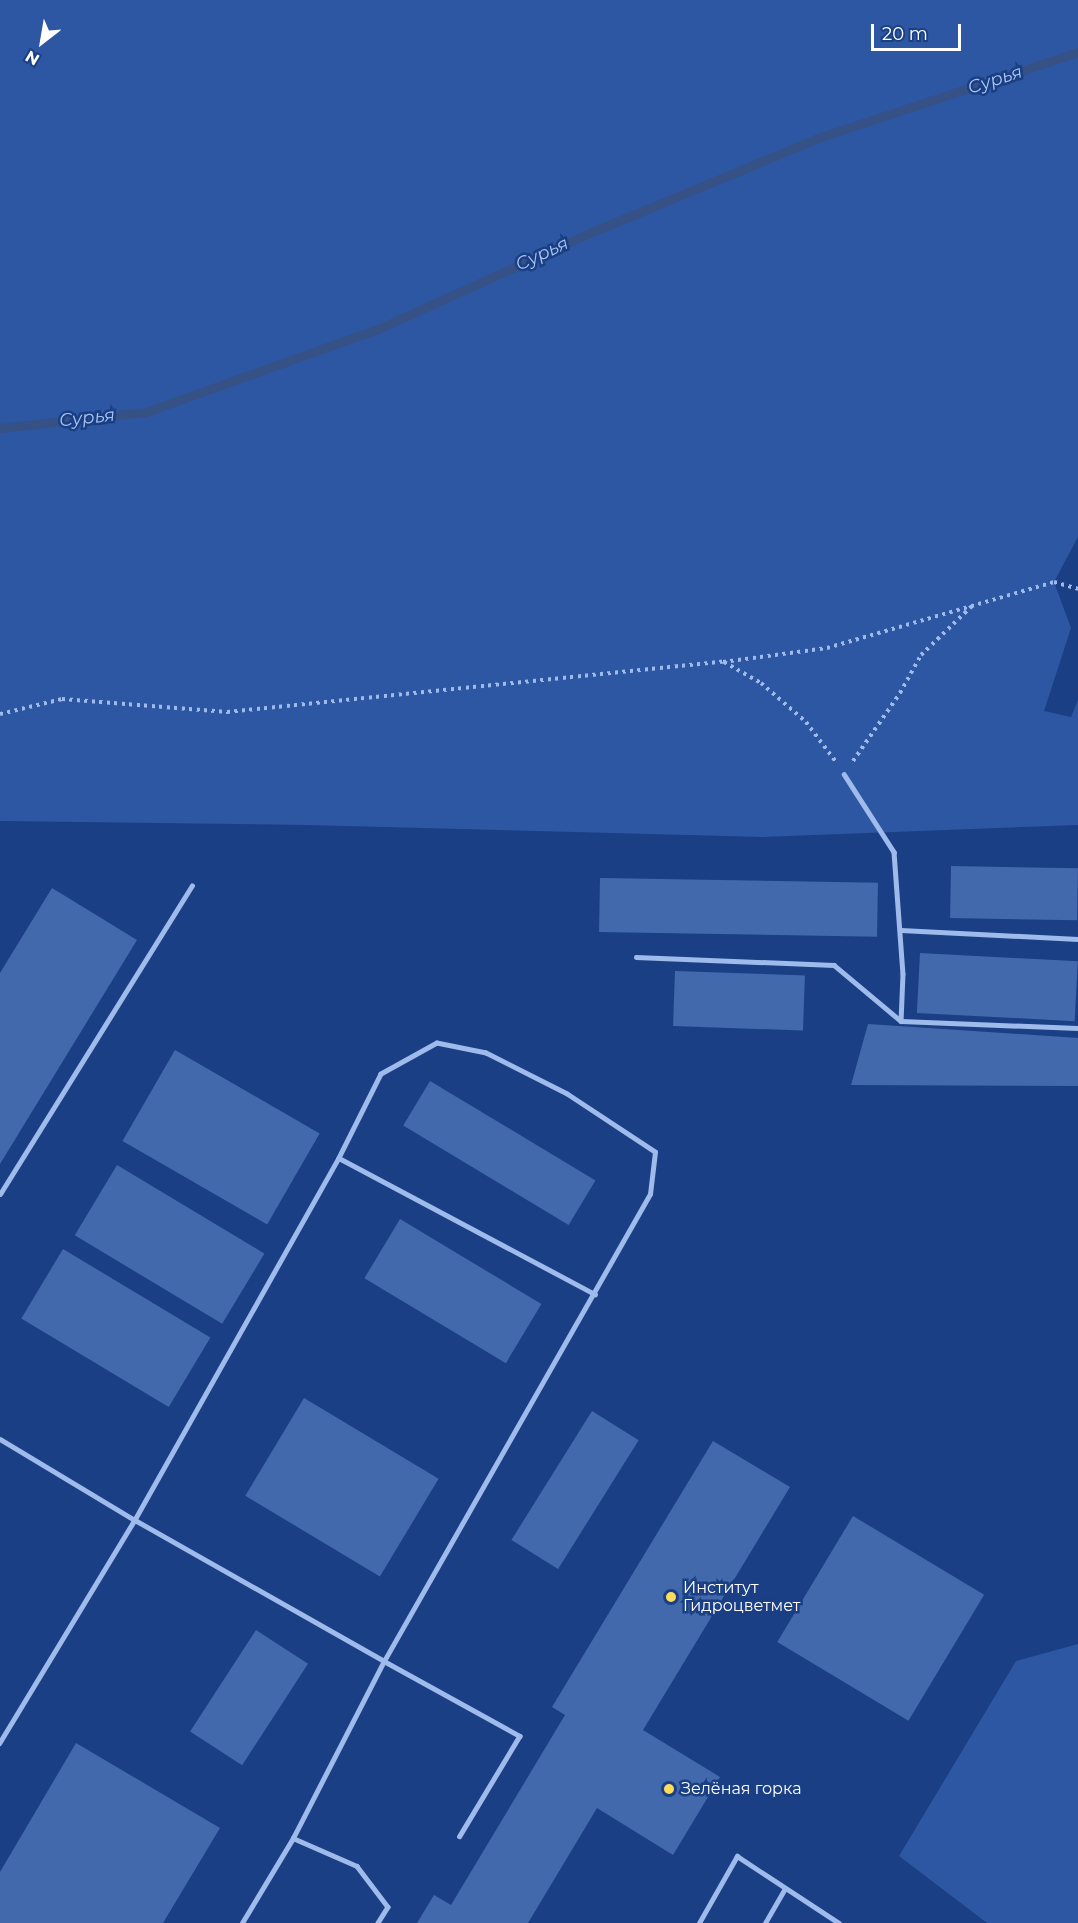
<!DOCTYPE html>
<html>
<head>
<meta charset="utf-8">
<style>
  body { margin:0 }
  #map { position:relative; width:1078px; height:1923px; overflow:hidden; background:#1a3f84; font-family:Montserrat,sans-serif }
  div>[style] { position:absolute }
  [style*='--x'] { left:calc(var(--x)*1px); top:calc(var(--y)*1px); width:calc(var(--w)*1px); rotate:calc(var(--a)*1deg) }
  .green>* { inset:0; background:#2d57a2 }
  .stream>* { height:9px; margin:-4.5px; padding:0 4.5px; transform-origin:4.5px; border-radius:4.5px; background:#365185 }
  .building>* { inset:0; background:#4369ad; transform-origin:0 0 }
  .path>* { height:4px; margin-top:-2px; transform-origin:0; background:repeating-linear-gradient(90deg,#9fbbeb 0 3px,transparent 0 7.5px) }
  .service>* { height:4.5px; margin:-2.25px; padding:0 2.25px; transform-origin:2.25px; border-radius:2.25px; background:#9fbbeb }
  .dots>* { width:16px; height:16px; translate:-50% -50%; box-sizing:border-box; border:3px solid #1a3f84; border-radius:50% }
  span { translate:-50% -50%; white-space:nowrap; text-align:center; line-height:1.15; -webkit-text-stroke:5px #1a3f84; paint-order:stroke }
  .poi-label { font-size:16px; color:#fff }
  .left { translate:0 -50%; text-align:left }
  .water-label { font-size:18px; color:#aac5f3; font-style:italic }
  .north { position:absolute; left:12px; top:12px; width:60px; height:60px; -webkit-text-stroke:4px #1a3f84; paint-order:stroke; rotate:211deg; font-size:16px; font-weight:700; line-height:24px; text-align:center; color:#fff }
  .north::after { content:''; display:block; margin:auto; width:21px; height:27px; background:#fff; clip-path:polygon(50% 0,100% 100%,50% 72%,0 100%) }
  .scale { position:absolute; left:871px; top:24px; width:90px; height:27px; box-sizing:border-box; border:3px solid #fff; border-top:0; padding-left:8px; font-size:18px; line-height:21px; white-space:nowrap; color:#fff; -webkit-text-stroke:4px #1a3f84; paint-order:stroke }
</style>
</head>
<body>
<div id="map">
  <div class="green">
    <div style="clip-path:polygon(0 0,1078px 0,1078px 537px,1054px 582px,1071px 628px,1044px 711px,1071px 717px,1078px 700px,1078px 825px,762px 837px,306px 825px,0 821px)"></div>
    <div style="clip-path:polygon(1078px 1644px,1078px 1923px,987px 1923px,899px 1856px,1016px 1661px)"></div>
  </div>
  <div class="stream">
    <div style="--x:0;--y:428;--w:147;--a:-6.3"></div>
    <div style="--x:146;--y:412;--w:246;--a:-19.7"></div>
    <div style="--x:378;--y:329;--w:227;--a:-24.4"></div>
    <div style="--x:585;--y:235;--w:252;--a:-22.6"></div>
    <div style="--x:818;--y:138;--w:274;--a:-18.3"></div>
  </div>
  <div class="building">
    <div style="left:951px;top:866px;width:127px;height:52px;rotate:1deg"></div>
    <div style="left:600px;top:878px;width:278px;height:54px;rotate:1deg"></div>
    <div style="clip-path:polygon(52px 888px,137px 940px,0 1164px,0 973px)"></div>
    <div style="left:920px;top:953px;width:158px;height:60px;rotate:3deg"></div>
    <div style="left:675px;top:971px;width:130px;height:55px;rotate:2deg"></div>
    <div style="clip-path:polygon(868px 1024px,1078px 1038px,1078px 1086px,851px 1085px)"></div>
    <div style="left:175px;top:1050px;width:167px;height:105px;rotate:30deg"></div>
    <div style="left:430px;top:1081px;width:193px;height:52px;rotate:31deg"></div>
    <div style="left:117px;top:1165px;width:172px;height:82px;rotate:31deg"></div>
    <div style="left:400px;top:1219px;width:165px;height:69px;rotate:31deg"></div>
    <div style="left:63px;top:1249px;width:172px;height:81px;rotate:31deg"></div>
    <div style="left:304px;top:1398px;width:157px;height:114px;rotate:31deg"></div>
    <div style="left:592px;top:1411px;width:55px;height:152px;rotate:32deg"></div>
    <div style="clip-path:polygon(713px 1441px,790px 1487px,643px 1730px,720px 1777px,673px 1855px,597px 1808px,528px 1923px,417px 1923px,434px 1895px,451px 1905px,565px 1715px,552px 1707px)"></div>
    <div style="left:853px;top:1516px;width:153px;height:147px;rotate:31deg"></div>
    <div style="left:256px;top:1630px;width:62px;height:121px;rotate:33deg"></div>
    <div style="clip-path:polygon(76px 1743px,220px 1828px,163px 1923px,0 1923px,0 1872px)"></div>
  </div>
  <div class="path">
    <div style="--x:724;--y:662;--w:43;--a:29.6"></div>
    <div style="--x:761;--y:683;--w:60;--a:40.9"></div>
    <div style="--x:806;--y:722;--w:50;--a:53.1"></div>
    <div style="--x:0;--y:714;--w:64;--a:-13.6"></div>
    <div style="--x:62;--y:699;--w:166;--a:4.5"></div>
    <div style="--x:227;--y:712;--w:499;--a:-5.8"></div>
    <div style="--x:723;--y:662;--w:105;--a:-7.7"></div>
    <div style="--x:827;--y:648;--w:236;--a:-16.2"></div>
    <div style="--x:1054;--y:582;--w:25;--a:16"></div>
    <div style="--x:853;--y:761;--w:83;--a:-55.3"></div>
    <div style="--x:900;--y:693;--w:43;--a:-61.1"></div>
    <div style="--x:921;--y:655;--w:71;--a:-43.9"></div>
  </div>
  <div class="service">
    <div style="--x:844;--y:774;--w:93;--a:57.3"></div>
    <div style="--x:894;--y:852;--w:122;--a:85.8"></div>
    <div style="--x:903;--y:974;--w:47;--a:92.4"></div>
    <div style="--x:901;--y:930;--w:177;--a:2.9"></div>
    <div style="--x:636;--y:957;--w:198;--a:2.3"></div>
    <div style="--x:834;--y:965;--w:87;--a:39.9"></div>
    <div style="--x:901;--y:1021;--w:177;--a:2.3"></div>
    <div style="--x:339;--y:1158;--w:290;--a:28"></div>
    <div style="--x:0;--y:1194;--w:363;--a:-58.1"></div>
    <div style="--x:0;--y:1439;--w:157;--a:31"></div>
    <div style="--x:135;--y:1520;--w:261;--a:121.2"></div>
    <div style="--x:293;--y:1838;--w:70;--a:23.6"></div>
    <div style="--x:357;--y:1866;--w:51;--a:52.9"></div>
    <div style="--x:388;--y:1907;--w:19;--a:122"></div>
    <div style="--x:242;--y:1923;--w:99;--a:-59"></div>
    <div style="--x:293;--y:1838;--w:199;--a:-62.8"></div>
    <div style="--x:384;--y:1661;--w:537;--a:-60.33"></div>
    <div style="--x:650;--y:1194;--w:42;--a:-83.2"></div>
    <div style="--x:655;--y:1152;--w:105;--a:-146.6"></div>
    <div style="--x:567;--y:1094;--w:91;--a:-153.2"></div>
    <div style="--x:486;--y:1053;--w:50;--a:-168.5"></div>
    <div style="--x:437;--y:1043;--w:64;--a:151"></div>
    <div style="--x:381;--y:1074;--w:94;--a:116.6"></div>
    <div style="--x:339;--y:1158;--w:416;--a:119.4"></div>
    <div style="--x:135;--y:1520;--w:286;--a:29.5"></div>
    <div style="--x:384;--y:1661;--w:155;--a:28.9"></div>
    <div style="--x:520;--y:1736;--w:117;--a:121"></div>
    <div style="--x:699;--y:1923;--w:77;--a:-60.4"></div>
    <div style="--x:737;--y:1856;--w:122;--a:33.3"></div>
    <div style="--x:765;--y:1923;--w:39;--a:-60"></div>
  </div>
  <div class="dots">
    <div style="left:671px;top:1597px;background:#fedc5b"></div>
    <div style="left:669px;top:1789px;background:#fedc5b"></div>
  </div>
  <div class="poi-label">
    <span class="left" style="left:683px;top:1597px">Институт<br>Гидроцветмет</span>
    <span class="left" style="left:681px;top:1789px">Зелёная горка</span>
  </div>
  <div class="water-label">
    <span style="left:995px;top:80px;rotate:-18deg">Сурья</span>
    <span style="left:542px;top:254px;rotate:-25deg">Сурья</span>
    <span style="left:87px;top:418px;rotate:-6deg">Сурья</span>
  </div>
  <div class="north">N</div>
  <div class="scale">20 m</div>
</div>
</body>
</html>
